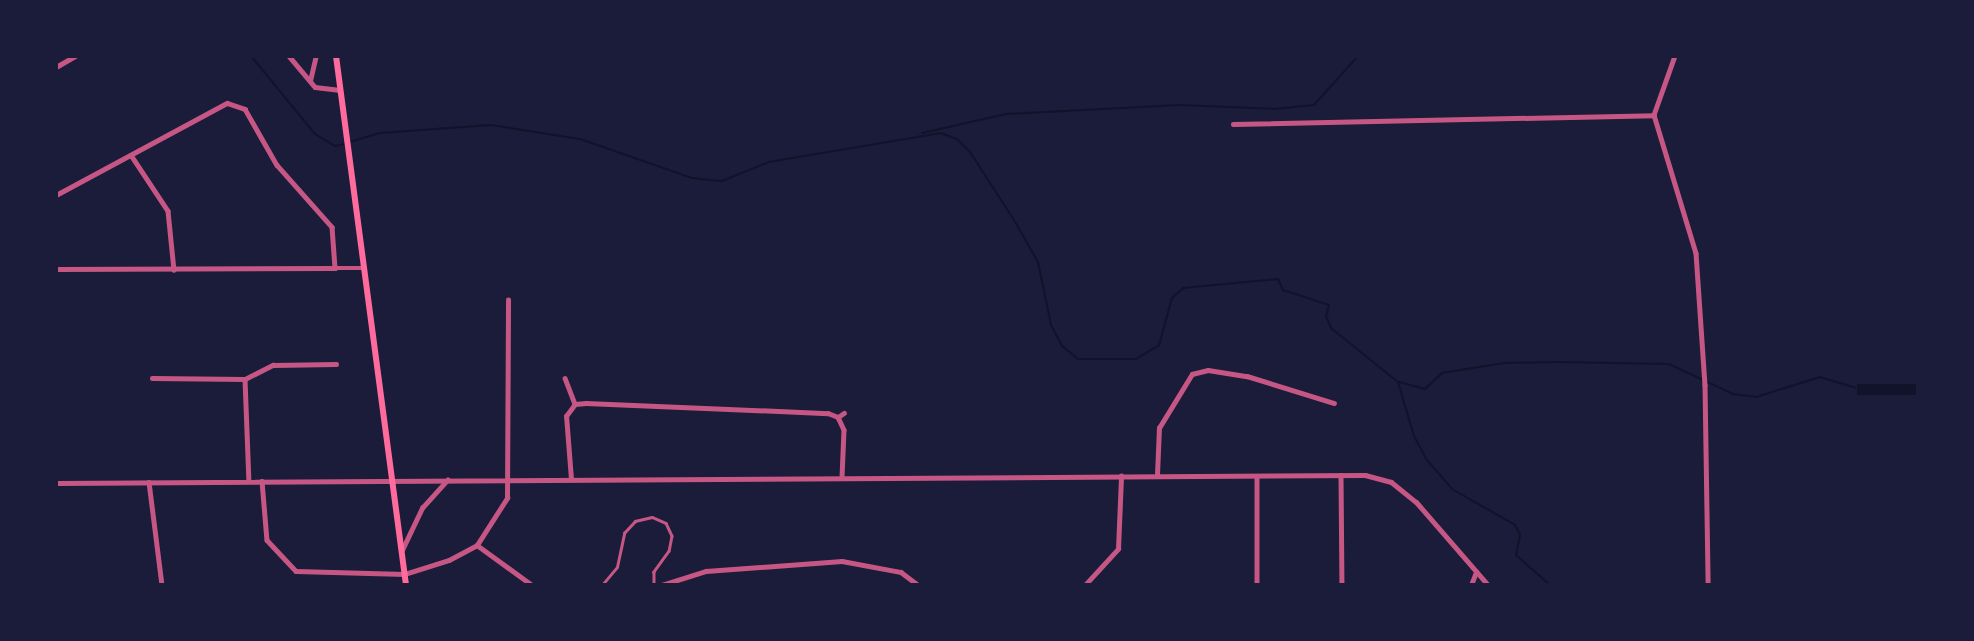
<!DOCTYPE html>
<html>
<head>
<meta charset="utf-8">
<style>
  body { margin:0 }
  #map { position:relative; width:1974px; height:641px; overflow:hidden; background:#1b1b3a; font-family:"Archivo Narrow",sans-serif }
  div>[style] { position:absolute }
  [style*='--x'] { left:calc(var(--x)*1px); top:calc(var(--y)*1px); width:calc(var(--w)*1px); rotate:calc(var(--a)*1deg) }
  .water>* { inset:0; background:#12122b; transform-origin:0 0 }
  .stream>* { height:2px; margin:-1px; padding:0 1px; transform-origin:1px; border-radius:1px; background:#12122b }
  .service>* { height:2.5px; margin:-1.25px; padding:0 1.25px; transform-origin:1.25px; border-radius:1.25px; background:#c65784 }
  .minor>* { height:4.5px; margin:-2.25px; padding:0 2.25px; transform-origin:2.25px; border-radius:2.25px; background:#c65784 }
  .tertiary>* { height:5px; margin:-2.5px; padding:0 2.5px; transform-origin:2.5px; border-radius:2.5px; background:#c65784 }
  .secondary>* { height:6px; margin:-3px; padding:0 3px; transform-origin:3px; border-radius:3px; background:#ff6b9d }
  span { translate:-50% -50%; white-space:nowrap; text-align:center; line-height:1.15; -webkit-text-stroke:6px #1b1b3a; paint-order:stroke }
  .frame { position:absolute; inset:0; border:58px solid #1b1b3a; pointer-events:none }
</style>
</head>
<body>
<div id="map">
  <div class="water">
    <div style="left:1857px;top:384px;width:61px;height:11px"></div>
  </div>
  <div class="stream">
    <div style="--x:251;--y:56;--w:101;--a:50.6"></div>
    <div style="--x:315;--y:134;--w:23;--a:31"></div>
    <div style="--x:335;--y:146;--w:10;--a:-11"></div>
    <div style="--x:922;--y:133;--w:86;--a:-12.7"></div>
    <div style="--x:1006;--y:114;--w:174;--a:-3"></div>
    <div style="--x:1180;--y:105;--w:94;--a:2.4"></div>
    <div style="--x:1274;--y:109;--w:40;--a:-5.7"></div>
    <div style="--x:1314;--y:105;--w:66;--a:-48.1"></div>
    <div style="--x:350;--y:142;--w:31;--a:-17"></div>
    <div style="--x:380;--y:133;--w:111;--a:-4.1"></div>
    <div style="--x:491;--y:125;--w:90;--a:8.9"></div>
    <div style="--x:580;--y:139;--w:119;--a:19.2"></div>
    <div style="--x:692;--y:178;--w:30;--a:6"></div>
    <div style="--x:722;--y:181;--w:51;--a:-22"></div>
    <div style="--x:769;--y:162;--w:174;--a:-9.6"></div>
    <div style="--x:941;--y:133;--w:17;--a:21"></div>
    <div style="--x:957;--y:139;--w:18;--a:45"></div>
    <div style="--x:970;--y:152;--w:81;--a:57.1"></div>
    <div style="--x:1014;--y:220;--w:48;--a:60.3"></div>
    <div style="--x:1038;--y:262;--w:64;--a:78.3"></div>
    <div style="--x:1051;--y:325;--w:24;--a:62"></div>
    <div style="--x:1062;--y:346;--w:21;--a:39"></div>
    <div style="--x:1078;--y:359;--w:58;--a:0"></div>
    <div style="--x:1136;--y:359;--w:27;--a:-31"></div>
    <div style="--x:1159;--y:345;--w:49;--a:-74.5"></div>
    <div style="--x:1172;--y:298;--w:15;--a:-42"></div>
    <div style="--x:1183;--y:288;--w:95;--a:-5.4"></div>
    <div style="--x:1278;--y:279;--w:12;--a:66"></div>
    <div style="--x:1283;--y:290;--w:48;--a:18.1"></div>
    <div style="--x:1329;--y:305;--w:11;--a:105"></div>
    <div style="--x:1326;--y:316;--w:13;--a:67"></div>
    <div style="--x:1331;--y:328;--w:86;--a:38.9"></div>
    <div style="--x:1398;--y:382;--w:56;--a:73.5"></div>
    <div style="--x:1414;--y:436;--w:27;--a:62"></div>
    <div style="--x:1427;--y:460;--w:38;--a:49"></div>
    <div style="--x:1452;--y:489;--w:73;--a:29.7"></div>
    <div style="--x:1515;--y:525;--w:11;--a:63"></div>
    <div style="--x:1520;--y:535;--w:20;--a:101"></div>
    <div style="--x:1516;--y:555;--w:45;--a:41.4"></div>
    <div style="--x:1399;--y:382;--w:27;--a:15"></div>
    <div style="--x:1425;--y:389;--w:23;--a:-43"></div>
    <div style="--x:1442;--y:373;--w:63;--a:-9.2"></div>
    <div style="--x:1504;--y:363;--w:55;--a:-1"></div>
    <div style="--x:1559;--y:362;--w:110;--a:1"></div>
    <div style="--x:1669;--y:364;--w:71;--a:25.1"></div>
    <div style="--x:1733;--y:394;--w:23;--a:7"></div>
    <div style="--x:1756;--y:397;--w:67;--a:-17.4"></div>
    <div style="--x:1820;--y:377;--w:37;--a:17"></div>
  </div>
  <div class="service">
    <div style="--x:602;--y:585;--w:23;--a:-50"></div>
    <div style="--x:617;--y:567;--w:35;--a:-78"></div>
    <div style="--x:624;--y:533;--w:16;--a:-47"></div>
    <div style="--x:635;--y:521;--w:17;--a:-13"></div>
    <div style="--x:652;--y:517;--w:15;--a:23"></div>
    <div style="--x:666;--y:523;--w:14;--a:65"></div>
    <div style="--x:672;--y:536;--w:15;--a:101"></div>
    <div style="--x:669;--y:551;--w:26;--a:126"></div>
    <div style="--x:654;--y:572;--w:13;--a:90"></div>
  </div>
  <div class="minor">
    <div style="--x:289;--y:56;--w:40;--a:50"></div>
    <div style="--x:315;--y:87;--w:25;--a:7"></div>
    <div style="--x:1675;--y:56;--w:63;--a:109.6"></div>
    <div style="--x:1654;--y:115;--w:144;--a:73.1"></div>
    <div style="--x:1696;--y:253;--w:132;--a:86.1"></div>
    <div style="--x:1705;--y:385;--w:200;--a:89.1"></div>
    <div style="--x:56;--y:67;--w:22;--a:-30"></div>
    <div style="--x:310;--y:81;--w:26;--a:-77"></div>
    <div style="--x:1233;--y:124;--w:421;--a:-1.2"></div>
    <div style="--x:131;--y:155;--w:67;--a:56.5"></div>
    <div style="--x:168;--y:211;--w:59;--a:84.2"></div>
    <div style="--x:56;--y:195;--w:194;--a:-28.3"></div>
    <div style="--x:227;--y:103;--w:19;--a:18"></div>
    <div style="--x:245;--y:109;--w:64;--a:60.3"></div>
    <div style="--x:277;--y:165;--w:83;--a:48.4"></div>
    <div style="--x:332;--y:227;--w:41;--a:85.8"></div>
    <div style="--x:335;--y:268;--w:28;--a:0"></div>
    <div style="--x:56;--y:269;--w:279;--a:-0.2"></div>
    <div style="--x:152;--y:378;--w:93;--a:0.6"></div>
    <div style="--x:245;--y:379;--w:102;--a:87.8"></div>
    <div style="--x:565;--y:378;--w:28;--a:69"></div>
    <div style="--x:245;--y:379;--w:31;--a:-27"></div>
    <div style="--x:273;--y:365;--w:63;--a:-0.9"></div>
    <div style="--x:838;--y:417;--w:7;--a:-34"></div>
    <div style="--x:1157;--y:475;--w:47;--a:-87.6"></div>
    <div style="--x:1159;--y:428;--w:63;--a:-58.6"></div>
    <div style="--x:1192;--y:374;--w:16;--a:-14"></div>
    <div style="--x:1208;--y:370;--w:39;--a:9"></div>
    <div style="--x:1247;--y:376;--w:91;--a:17.2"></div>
    <div style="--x:1341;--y:475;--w:110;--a:89.5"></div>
    <div style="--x:1257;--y:476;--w:109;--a:90"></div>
    <div style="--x:571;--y:479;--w:63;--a:-94.5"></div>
    <div style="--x:566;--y:416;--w:15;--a:-53"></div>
    <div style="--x:575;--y:404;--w:11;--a:-5"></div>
    <div style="--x:586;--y:403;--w:242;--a:2.4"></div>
    <div style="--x:828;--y:413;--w:11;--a:22"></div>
    <div style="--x:838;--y:417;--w:14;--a:65"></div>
    <div style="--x:844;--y:430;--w:47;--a:92.4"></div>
    <div style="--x:262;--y:481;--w:59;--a:85.2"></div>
    <div style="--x:267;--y:540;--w:42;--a:46.9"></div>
    <div style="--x:296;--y:571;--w:109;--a:1.6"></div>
    <div style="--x:405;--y:574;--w:46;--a:-17.7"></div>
    <div style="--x:449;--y:560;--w:32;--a:-28"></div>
    <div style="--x:477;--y:545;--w:56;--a:-57.4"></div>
    <div style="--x:507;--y:498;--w:198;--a:-89.7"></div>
    <div style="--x:149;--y:482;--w:104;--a:82.8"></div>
    <div style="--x:477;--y:545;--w:68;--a:36"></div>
    <div style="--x:402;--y:550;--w:47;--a:-64.5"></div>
    <div style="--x:422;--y:508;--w:38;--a:-48"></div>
    <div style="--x:662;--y:585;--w:46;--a:-17.7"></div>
    <div style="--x:706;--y:571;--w:136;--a:-4.2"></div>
    <div style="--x:842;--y:561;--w:60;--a:10.6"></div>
    <div style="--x:901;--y:572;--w:21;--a:37"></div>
    <div style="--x:1085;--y:585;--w:49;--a:-47.5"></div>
    <div style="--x:1118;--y:549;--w:73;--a:-87.6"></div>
    <div style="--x:1471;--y:585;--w:14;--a:-69"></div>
  </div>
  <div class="tertiary">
    <div style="--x:56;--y:483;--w:1309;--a:-0.35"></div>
    <div style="--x:1365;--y:475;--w:27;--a:15"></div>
    <div style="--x:1391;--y:482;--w:32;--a:39"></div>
    <div style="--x:1416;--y:502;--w:110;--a:49.1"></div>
  </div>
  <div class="secondary">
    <div style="--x:336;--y:56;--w:534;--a:82.46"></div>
  </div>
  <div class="frame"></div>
</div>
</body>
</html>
